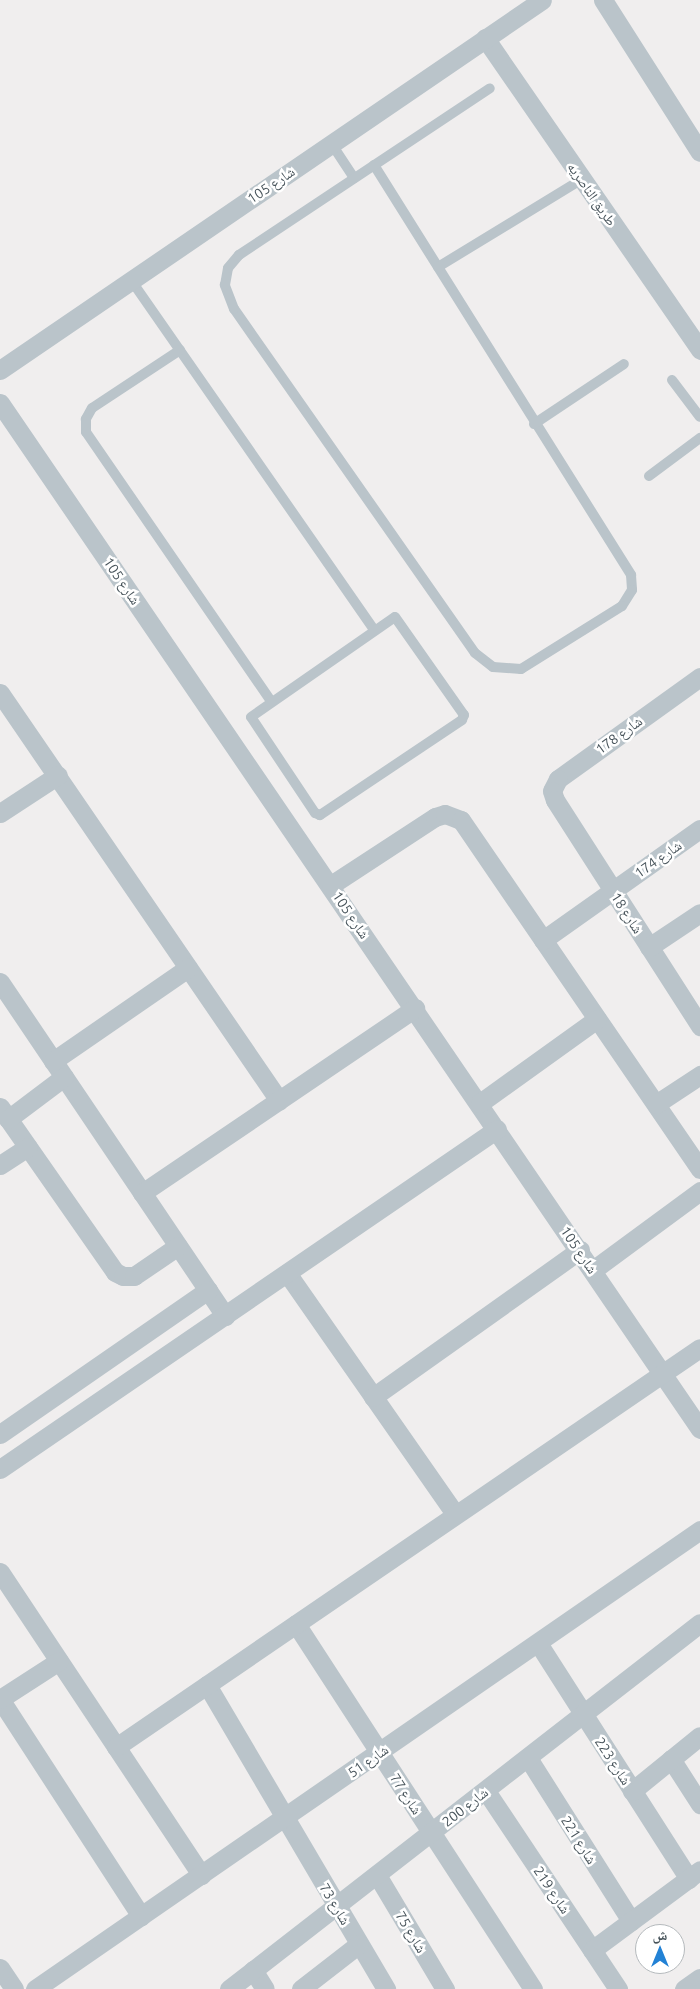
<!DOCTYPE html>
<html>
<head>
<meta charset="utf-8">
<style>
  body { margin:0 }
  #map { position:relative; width:700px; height:1989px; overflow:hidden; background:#f0eeee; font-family:Ubuntu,"Noto Naskh Arabic",sans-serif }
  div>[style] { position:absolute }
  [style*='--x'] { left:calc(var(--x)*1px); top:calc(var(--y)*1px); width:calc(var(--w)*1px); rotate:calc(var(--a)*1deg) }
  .lane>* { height:10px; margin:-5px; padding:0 5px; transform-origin:5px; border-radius:5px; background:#bac4ca }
  .street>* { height:19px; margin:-9.5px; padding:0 9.5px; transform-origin:9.5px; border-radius:9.5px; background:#bac4ca }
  span { translate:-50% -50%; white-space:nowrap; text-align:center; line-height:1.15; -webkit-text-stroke:5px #fff; paint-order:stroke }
  .street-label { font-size:14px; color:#47535a }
  .north { position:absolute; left:635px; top:1924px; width:50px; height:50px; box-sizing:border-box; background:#fff; border:1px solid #b5babd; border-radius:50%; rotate:0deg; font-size:14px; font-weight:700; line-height:20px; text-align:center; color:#47535a }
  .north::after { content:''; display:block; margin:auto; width:18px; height:22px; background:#2382d5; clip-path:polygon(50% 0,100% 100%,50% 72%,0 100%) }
</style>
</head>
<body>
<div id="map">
  <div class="lane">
    <div style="--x:331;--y:143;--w:42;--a:56.7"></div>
    <div style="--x:374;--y:165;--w:484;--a:57.9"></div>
    <div style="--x:631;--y:575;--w:15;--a:86"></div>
    <div style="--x:632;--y:590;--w:19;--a:122"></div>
    <div style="--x:622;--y:606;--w:119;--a:148"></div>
    <div style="--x:521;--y:669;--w:28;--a:-176"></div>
    <div style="--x:493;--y:667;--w:23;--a:-142"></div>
    <div style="--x:475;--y:653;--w:420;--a:-125"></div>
    <div style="--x:234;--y:309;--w:26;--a:-111"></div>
    <div style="--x:225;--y:285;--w:17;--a:-80"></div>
    <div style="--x:228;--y:268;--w:17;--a:-50"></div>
    <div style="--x:239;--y:255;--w:301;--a:-33.6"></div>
    <div style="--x:438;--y:267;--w:169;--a:-31.4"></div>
    <div style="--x:131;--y:280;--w:426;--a:55.2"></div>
    <div style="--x:180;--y:350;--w:105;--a:146.6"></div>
    <div style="--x:92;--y:408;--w:13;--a:119"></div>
    <div style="--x:86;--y:419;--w:13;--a:90"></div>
    <div style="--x:86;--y:432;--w:326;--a:55.5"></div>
    <div style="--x:672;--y:380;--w:46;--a:52.9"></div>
    <div style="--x:534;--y:424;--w:108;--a:-33.7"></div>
    <div style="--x:649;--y:476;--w:64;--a:-36.7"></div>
    <div style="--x:395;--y:617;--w:120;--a:54.9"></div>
    <div style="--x:464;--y:715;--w:5;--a:112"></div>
    <div style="--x:462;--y:720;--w:171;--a:146.2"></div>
    <div style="--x:320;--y:815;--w:5;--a:-158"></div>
    <div style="--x:315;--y:813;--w:115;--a:-123.7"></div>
    <div style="--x:251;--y:717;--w:175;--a:-34.8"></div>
  </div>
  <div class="street">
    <div style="--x:603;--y:0;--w:180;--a:57.5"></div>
    <div style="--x:485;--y:38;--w:379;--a:55.4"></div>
    <div style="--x:0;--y:370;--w:656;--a:-34.32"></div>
    <div style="--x:0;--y:403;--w:1242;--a:55.7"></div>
    <div style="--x:700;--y:677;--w:175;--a:144.3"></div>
    <div style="--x:558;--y:779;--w:13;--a:117"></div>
    <div style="--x:552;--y:791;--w:9;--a:72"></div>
    <div style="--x:555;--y:800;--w:269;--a:57.3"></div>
    <div style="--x:0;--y:693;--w:494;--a:55.6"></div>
    <div style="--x:0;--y:813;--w:69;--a:-33.2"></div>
    <div style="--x:331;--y:885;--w:124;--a:-33.2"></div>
    <div style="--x:435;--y:817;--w:10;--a:-17"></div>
    <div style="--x:445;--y:814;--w:17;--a:21"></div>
    <div style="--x:461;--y:820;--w:423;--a:55.6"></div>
    <div style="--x:543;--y:940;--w:192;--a:-35.3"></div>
    <div style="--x:649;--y:947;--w:61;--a:-33.7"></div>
    <div style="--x:0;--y:982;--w:403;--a:56"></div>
    <div style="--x:53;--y:1061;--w:164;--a:-34.6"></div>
    <div style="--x:480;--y:1103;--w:144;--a:-35.7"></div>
    <div style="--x:656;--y:1104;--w:53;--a:-33.4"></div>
    <div style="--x:0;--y:1107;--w:201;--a:55.1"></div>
    <div style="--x:115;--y:1272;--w:9;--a:27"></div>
    <div style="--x:123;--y:1276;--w:11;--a:0"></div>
    <div style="--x:134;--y:1276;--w:53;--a:-34.3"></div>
    <div style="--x:8;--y:1119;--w:70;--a:-36.9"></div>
    <div style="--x:0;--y:1165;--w:33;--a:-33"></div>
    <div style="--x:142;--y:1193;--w:330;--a:-34.1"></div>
    <div style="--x:593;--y:1270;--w:133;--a:-36.4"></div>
    <div style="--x:287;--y:1273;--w:294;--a:55.1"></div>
    <div style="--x:373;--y:1397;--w:254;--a:-35.4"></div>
    <div style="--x:0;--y:1434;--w:253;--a:-34.7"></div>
    <div style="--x:0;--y:1469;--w:602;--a:-34.38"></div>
    <div style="--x:0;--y:1572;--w:364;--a:56.4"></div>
    <div style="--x:296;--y:1624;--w:435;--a:57"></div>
    <div style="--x:538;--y:1643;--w:280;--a:57.4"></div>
    <div style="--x:207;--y:1685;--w:353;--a:59.5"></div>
    <div style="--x:0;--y:1699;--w:259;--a:57"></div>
    <div style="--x:0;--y:1699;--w:70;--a:-32.8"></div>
    <div style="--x:116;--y:1747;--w:707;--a:-34.34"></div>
    <div style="--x:528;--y:1758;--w:193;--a:57.7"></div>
    <div style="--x:671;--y:1759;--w:54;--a:57.2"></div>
    <div style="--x:486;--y:1791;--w:238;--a:56.3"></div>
    <div style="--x:632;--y:1791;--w:87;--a:-39"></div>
    <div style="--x:377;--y:1875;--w:133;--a:59.2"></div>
    <div style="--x:592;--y:1950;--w:134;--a:-36.5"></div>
    <div style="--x:0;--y:1968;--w:25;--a:56"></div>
    <div style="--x:253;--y:1970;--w:22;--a:58"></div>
    <div style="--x:35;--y:1989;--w:808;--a:-34.61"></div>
    <div style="--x:229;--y:1989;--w:596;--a:-37.85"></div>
    <div style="--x:301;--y:1989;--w:73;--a:-37.8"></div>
    <div style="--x:684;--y:1989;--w:19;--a:-35"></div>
  </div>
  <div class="street-label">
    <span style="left:271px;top:185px;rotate:-34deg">شارع 105</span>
    <span style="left:592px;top:194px;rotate:55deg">طريق الناصريه</span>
    <span style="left:122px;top:581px;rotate:56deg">شارع 105</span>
    <span style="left:619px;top:735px;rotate:-36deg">شارع 178</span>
    <span style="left:658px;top:859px;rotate:-35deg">شارع 174</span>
    <span style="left:627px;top:913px;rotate:57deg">شارع 18</span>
    <span style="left:351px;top:915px;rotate:56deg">شارع 105</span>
    <span style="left:579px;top:1250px;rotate:56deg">شارع 105</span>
    <span style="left:368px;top:1761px;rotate:-35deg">شارع 51</span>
    <span style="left:613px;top:1761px;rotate:57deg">شارع 223</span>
    <span style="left:406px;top:1794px;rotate:57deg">شارع 77</span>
    <span style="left:465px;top:1807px;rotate:-38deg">شارع 200</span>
    <span style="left:579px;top:1840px;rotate:58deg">شارع 221</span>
    <span style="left:552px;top:1890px;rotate:56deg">شارع 219</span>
    <span style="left:335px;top:1904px;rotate:59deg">شارع 73</span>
    <span style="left:411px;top:1932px;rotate:59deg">شارع 75</span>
  </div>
  <div class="north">ش</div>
</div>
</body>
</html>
